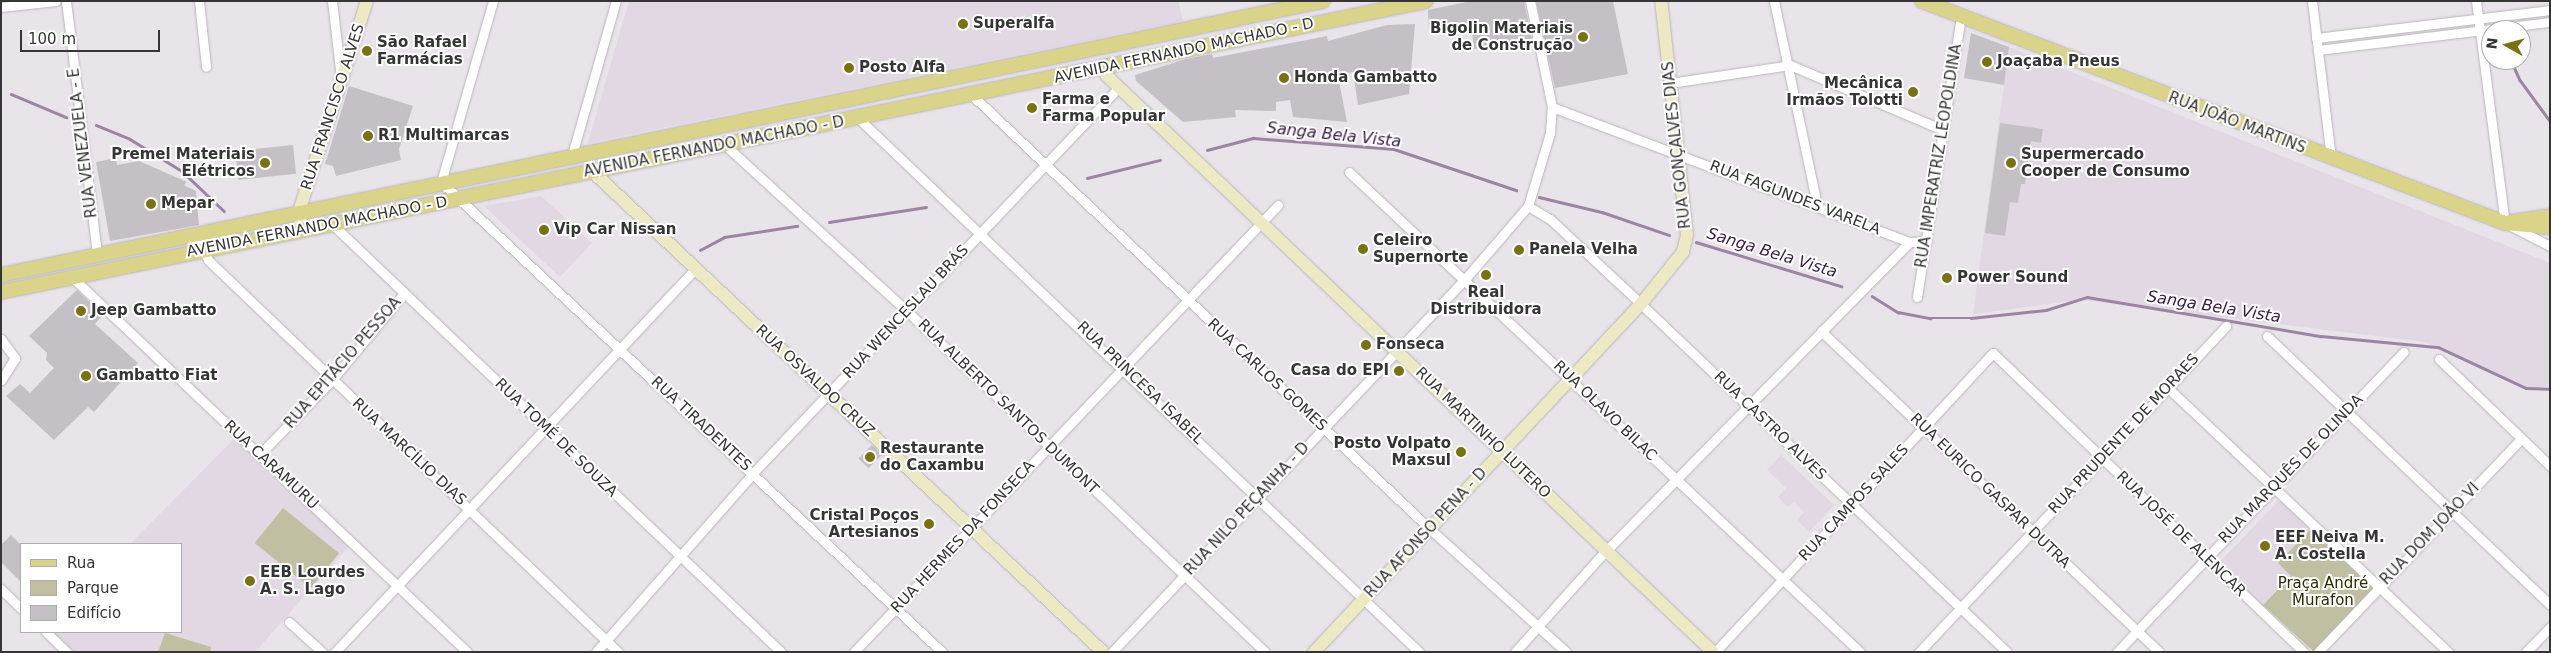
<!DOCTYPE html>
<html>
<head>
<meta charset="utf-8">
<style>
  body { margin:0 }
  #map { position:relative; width:2551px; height:653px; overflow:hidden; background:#e8e4e9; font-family:"DejaVu Sans",sans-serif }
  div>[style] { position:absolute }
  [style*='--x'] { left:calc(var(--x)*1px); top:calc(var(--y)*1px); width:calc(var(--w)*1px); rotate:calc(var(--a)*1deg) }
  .built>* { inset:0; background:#e1d8e3 }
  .green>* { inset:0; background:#c1bfa2; transform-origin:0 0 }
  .stream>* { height:2.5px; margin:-1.25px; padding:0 1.25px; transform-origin:1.25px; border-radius:1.25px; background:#9b85a2 }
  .building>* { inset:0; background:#c4c0c5; transform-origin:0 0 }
  .roads { filter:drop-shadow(0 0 1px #b9b6ba) drop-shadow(0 0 1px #b9b6ba) }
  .street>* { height:9px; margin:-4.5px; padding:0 4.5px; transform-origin:4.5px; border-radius:4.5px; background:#fff }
  .secondary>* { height:12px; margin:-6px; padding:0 6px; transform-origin:6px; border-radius:6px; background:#ece9c4 }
  .primary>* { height:14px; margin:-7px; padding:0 7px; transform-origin:7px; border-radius:7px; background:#dad48a }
  .dots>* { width:14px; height:14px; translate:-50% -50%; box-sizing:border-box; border:2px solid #fff; border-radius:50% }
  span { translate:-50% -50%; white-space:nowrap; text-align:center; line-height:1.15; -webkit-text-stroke:4px #fff; paint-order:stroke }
  .poi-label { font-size:15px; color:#363536; font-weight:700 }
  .left { translate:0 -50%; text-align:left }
  .right { translate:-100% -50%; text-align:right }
  .street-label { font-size:15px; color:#363536 }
  .park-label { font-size:15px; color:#2f2b00 }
  .water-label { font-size:16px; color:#391a42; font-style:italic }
  .frame { position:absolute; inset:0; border:2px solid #363536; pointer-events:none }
  .legend { position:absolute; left:20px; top:543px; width:162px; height:90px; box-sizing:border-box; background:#fff; border:1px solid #afaeaf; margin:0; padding:6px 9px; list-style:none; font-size:15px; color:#363536 }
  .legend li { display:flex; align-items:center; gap:10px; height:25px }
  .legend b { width:25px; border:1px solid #afaeaf }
  .north { position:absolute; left:2481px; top:20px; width:50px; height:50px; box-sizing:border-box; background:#fff; border:1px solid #afaeaf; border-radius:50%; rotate:277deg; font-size:14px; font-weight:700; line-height:20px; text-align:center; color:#363536 }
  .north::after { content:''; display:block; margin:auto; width:18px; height:22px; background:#797113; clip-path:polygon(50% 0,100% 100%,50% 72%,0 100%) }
  .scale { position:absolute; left:20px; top:30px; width:140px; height:22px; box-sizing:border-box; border:2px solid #363536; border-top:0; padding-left:6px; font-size:15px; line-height:18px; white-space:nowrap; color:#363536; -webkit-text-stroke:4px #fff; paint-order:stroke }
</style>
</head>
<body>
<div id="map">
  <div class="built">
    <div style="clip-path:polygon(629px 1px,1178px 1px,1183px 21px,588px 143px)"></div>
    <div style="clip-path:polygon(2009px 47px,2550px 263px,2550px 386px,2527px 389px,2425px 342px,2081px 300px,1973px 314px)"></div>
    <div style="clip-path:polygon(541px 196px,592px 243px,560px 277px,484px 206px)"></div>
    <div style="clip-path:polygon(235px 438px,350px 545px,255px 652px,68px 652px,47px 632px,181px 632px,181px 544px,130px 544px)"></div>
    <div style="clip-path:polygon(1781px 455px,1834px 505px,1809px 532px,1797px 520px,1804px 512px,1794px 502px,1788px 507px,1778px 497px,1786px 488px,1767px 470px)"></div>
    <div style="clip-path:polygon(2280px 499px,2311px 529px,2278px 563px,2291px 575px,2263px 605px,2219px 563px)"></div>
  </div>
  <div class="green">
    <div style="left:283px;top:508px;width:72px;height:45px;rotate:39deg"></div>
    <div style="clip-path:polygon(2311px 529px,2374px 589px,2314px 652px,2263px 605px,2291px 576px,2278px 563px)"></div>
    <div style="clip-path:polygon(165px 633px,211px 647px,210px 652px,158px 652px)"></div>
  </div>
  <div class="stream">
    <div style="--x:2511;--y:60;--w:22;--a:66"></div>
    <div style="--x:2520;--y:80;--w:51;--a:53.8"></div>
    <div style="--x:11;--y:94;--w:60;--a:22.7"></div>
    <div style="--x:96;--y:125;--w:37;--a:22"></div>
    <div style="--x:130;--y:139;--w:61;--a:31.6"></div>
    <div style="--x:182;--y:171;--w:58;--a:43.6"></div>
    <div style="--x:1207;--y:150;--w:48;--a:-14.6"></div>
    <div style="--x:1253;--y:138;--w:141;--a:4.5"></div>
    <div style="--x:1394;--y:149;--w:129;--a:18.6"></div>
    <div style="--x:1087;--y:178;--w:75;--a:-13.9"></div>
    <div style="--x:1539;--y:197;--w:65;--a:13.4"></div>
    <div style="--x:1602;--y:212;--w:71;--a:18.9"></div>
    <div style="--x:829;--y:222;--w:98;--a:-8.8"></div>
    <div style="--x:1696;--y:242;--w:152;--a:16.9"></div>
    <div style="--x:700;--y:250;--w:27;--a:-28"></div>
    <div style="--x:724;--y:237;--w:74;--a:-8.6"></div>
    <div style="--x:1872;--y:296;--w:31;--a:32"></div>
    <div style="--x:1898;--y:312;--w:33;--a:11"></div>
    <div style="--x:1930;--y:318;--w:41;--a:0"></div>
    <div style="--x:1971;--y:318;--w:75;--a:-6.1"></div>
    <div style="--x:2046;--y:310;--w:43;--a:-17.6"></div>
    <div style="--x:2087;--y:297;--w:237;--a:9.5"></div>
    <div style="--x:2321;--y:336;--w:118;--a:5.4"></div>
    <div style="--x:2438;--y:347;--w:97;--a:25"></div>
    <div style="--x:2526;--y:388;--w:24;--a:2"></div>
  </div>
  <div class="building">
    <div style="clip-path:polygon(1471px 1px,1524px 1px,1532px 40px,1474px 49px,1471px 22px,1429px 30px,1428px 10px)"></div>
    <div style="clip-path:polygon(1536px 1px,1613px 1px,1628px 74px,1555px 88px)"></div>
    <div style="clip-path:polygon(1415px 24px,1409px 94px,1358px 105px,1353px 72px,1338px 76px,1347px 122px,1293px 117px,1290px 100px,1276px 102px,1276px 111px,1235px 110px,1236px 117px,1183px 122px,1136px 81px,1135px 75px,1186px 59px,1212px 54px,1213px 58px,1327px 36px,1328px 41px,1387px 25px)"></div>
    <div style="clip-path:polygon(1971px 33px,2009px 47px,2004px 85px,1964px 78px)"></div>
    <div style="clip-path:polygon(349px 86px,413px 106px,399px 149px,401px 160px,336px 176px,333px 166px,325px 164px)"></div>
    <div style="clip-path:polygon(2000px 123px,2043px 129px,2041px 143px,2031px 141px,2025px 184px,2021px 184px,2018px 203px,2010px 202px,2005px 236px,1985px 233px)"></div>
    <div style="left:293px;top:145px;width:29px;height:58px;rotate:84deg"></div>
    <div style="clip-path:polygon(116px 158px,117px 165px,139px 161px,187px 182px,184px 185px,196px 191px,199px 225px,110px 241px,96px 162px)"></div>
    <div style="clip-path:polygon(77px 290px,103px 315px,95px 324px,138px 363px,94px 412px,88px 407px,54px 440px,6px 396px,20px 384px,30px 393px,54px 368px,46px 360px,47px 353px,29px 336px)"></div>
    <div style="left:872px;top:445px;width:14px;height:19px;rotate:45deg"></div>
    <div style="clip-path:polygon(11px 535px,21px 545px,21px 582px,1px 562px,1px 545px)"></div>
  </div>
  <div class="roads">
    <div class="street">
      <div style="--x:66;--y:1;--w:255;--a:83"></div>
      <div style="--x:199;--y:1;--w:66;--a:83.9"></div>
      <div style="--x:332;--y:1;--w:78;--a:83.3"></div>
      <div style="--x:493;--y:1;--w:188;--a:106"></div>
      <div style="--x:441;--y:182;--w:687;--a:43.17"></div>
      <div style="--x:1774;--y:1;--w:208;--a:78.1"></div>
      <div style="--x:2312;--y:1;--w:159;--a:83.1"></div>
      <div style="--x:2476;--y:1;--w:224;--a:82.6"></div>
      <div style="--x:2505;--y:223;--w:51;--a:27.1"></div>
      <div style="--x:1;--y:7;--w:55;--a:-6.2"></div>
      <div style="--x:2316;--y:38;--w:236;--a:-6.8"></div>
      <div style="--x:2318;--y:50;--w:234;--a:-6.9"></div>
      <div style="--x:1670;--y:83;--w:121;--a:-8.5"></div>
      <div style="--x:1790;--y:65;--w:164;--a:23"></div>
      <div style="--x:972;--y:95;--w:631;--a:43.46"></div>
      <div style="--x:1430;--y:529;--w:183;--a:42.1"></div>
      <div style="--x:1552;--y:107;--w:383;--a:20.7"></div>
      <div style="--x:1910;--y:242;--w:17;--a:-3"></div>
      <div style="--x:858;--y:118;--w:775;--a:43.59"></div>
      <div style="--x:725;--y:145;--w:246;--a:42.4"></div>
      <div style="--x:907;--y:311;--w:494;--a:43.6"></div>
      <div style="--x:572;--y:155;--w:160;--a:-74.1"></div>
      <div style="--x:1349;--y:172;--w:701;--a:43.21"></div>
      <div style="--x:1528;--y:206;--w:26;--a:31"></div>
      <div style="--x:1550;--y:219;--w:125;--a:43"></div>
      <div style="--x:1641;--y:304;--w:505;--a:43.56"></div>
      <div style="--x:332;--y:224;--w:620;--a:43.63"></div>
      <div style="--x:197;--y:234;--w:28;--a:67"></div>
      <div style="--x:208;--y:260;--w:567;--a:43.71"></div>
      <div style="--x:74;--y:279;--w:542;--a:43.5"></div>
      <div style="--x:1917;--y:297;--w:285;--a:-81.1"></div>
      <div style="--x:1821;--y:331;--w:466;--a:43.5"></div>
      <div style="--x:2267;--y:336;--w:390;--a:43.5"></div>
      <div style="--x:1;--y:339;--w:24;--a:54"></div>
      <div style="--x:15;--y:358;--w:26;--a:122"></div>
      <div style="--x:2439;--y:359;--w:154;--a:43.9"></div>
      <div style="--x:2168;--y:388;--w:385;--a:43.3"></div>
      <div style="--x:260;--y:454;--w:102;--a:-45.8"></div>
      <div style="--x:331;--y:381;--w:114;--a:-50.3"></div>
      <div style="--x:1;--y:589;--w:28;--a:44"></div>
      <div style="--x:289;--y:622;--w:45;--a:42.3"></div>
      <div style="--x:46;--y:632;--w:29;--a:44"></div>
      <div style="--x:335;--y:652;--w:526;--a:-46.77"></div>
      <div style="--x:596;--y:652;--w:238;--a:-48.7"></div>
      <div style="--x:753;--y:473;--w:532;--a:-46.52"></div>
      <div style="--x:854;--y:652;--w:616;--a:-46.51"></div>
      <div style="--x:1112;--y:652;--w:514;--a:-46.58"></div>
      <div style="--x:1465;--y:279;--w:96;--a:-49.2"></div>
      <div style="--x:1528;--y:206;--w:76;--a:-73.2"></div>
      <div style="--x:1550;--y:133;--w:26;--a:-86"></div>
      <div style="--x:1552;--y:107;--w:108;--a:-101.7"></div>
      <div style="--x:1515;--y:652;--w:127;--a:-48.2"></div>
      <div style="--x:1600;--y:557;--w:442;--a:-45.5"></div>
      <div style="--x:1715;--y:652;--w:408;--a:-47.1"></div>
      <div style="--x:1993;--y:353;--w:431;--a:43.9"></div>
      <div style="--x:1919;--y:652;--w:448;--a:-46.7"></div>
      <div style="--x:2117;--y:652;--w:415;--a:-46.3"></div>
      <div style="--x:2318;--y:652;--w:294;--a:-46.4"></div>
      <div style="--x:2526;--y:652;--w:35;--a:-46"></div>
    </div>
    <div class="secondary">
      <div style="--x:1103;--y:68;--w:9;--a:63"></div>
      <div style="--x:1107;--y:76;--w:836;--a:43.55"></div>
      <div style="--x:592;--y:171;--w:702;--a:43.27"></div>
      <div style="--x:302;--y:230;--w:18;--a:-99"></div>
      <div style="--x:299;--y:212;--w:14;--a:-73"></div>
      <div style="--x:303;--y:199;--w:208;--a:-72.1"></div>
      <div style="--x:1314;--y:652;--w:478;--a:-46.8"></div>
      <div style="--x:1641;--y:304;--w:67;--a:-51.1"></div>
      <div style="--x:1683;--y:252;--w:17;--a:-77"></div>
      <div style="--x:1687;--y:235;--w:235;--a:-96.3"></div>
    </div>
    <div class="primary">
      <div style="--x:1922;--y:1;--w:624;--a:20.85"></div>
      <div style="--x:2505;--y:223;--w:45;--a:5.1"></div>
      <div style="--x:2510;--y:222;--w:40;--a:-8.5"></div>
      <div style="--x:1;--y:275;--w:1350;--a:-11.71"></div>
      <div style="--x:1;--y:292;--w:1454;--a:-11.54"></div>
    </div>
  </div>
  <div class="dots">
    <div style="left:963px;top:24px;background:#797113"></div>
    <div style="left:1583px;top:37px;background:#797113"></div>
    <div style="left:367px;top:51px;background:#797113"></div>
    <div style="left:1987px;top:62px;background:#797113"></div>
    <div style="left:849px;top:68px;background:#797113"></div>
    <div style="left:1284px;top:78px;background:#797113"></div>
    <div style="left:1913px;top:92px;background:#797113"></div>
    <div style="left:1032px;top:108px;background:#797113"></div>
    <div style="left:368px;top:136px;background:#797113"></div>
    <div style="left:265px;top:163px;background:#797113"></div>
    <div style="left:2011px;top:163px;background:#797113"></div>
    <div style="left:151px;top:204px;background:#797113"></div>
    <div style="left:544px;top:230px;background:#797113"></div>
    <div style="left:1363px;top:249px;background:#797113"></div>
    <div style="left:1519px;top:250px;background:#797113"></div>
    <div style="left:1486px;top:275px;background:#797113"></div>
    <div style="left:1947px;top:278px;background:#797113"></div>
    <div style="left:81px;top:311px;background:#797113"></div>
    <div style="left:1366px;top:345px;background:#797113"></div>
    <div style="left:1399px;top:371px;background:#797113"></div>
    <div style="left:86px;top:376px;background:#797113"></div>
    <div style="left:1461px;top:452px;background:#797113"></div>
    <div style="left:870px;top:457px;background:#797113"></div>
    <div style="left:929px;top:524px;background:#797113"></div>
    <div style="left:2265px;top:546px;background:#797113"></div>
    <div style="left:250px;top:581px;background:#797113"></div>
  </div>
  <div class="poi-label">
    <span class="left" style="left:973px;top:24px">Superalfa</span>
    <span class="right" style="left:1573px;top:37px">Bigolin Materiais<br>de Construção</span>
    <span class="left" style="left:377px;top:51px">São Rafael<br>Farmácias</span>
    <span class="left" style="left:1997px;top:62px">Joaçaba Pneus</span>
    <span class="left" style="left:859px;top:68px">Posto Alfa</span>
    <span class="left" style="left:1294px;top:78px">Honda Gambatto</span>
    <span class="right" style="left:1903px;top:92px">Mecânica<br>Irmãos Tolotti</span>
    <span class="left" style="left:1042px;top:108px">Farma e<br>Farma Popular</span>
    <span class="left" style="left:378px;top:136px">R1 Multimarcas</span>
    <span class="right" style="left:255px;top:163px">Premel Materiais<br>Elétricos</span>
    <span class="left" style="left:2021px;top:163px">Supermercado<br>Cooper de Consumo</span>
    <span class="left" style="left:161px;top:204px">Mepar</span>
    <span class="left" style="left:554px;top:230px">Vip Car Nissan</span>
    <span class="left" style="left:1373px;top:249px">Celeiro<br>Supernorte</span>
    <span class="left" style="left:1529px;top:250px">Panela Velha</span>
    <span class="left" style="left:1957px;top:278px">Power Sound</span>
    <span style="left:1486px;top:301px">Real<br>Distribuidora</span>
    <span class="left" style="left:91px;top:311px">Jeep Gambatto</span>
    <span class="left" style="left:1376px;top:345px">Fonseca</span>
    <span class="right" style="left:1389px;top:371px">Casa do EPI</span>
    <span class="left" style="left:96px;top:376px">Gambatto Fiat</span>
    <span class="right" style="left:1451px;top:452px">Posto Volpato<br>Maxsul</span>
    <span class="left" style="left:880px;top:457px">Restaurante<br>do Caxambu</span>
    <span class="right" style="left:919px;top:524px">Cristal Poços<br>Artesianos</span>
    <span class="left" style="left:2275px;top:546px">EEF Neiva M.<br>A. Costella</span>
    <span class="left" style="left:260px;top:581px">EEB Lourdes<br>A. S. Lago</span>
  </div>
  <div class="street-label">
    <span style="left:1184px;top:51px;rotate:-12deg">AVENIDA FERNANDO MACHADO - D</span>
    <span style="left:333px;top:107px;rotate:-72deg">RUA FRANCISCO ALVES</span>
    <span style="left:2237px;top:123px;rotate:21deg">RUA JOÃO MARTINS</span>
    <span style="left:83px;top:143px;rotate:-97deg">RUA VENEZUELA - E</span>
    <span style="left:1677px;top:145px;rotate:-96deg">RUA GONÇALVES DIAS</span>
    <span style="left:714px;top:147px;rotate:-11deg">AVENIDA FERNANDO MACHADO - D</span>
    <span style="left:1939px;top:156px;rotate:-81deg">RUA IMPERATRIZ LEOPOLDINA</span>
    <span style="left:1795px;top:198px;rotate:21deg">RUA FAGUNDES VARELA</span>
    <span style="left:317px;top:227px;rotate:-11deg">AVENIDA FERNANDO MACHADO - D</span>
    <span style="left:906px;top:312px;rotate:-47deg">RUA WENCESLAU BRÁS</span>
    <span style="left:343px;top:363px;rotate:-49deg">RUA EPITÁCIO PESSOA</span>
    <span style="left:1267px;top:375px;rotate:43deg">RUA CARLOS GOMES</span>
    <span style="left:815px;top:381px;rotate:43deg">RUA OSVALDO CRUZ</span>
    <span style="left:1140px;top:383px;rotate:44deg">RUA PRINCESA ISABEL</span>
    <span style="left:1008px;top:407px;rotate:44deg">RUA ALBERTO SANTOS DUMONT</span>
    <span style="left:1605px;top:411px;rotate:44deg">RUA OLAVO BILAC</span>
    <span style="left:701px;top:424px;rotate:43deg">RUA TIRADENTES</span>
    <span style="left:1770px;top:426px;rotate:44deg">RUA CASTRO ALVES</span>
    <span style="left:1483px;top:433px;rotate:44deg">RUA MARTINHO LUTERO</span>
    <span style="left:2124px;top:434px;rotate:-47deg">RUA PRUDENTE DE MORAES</span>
    <span style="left:556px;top:438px;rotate:44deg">RUA TOMÉ DE SOUZA</span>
    <span style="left:409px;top:452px;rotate:43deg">RUA MARCÍLIO DIAS</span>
    <span style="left:271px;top:465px;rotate:43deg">RUA CARAMURU</span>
    <span style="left:2291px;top:469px;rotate:-46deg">RUA MARQUÊS DE OLINDA</span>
    <span style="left:1990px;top:491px;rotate:44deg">RUA EURICO GASPAR DUTRA</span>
    <span style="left:1854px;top:503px;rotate:-47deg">RUA CAMPOS SALES</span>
    <span style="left:1247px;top:509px;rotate:-47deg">RUA NILO PEÇANHA - D</span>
    <span style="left:1426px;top:533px;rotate:-47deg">RUA AFONSO PENA - D</span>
    <span style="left:2181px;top:534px;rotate:44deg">RUA JOSÉ DE ALENCAR</span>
    <span style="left:2430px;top:534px;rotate:-46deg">RUA DOM JOÃO VI</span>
    <span style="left:963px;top:537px;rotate:-47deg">RUA HERMES DA FONSECA</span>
  </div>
  <div class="park-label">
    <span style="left:2323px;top:592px">Praça André<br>Murafon</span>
  </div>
  <div class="water-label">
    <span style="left:1334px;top:135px;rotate:6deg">Sanga Bela Vista</span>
    <span style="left:1772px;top:253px;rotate:17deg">Sanga Bela Vista</span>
    <span style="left:2214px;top:307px;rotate:9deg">Sanga Bela Vista</span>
  </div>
  <div class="frame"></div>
  <ul class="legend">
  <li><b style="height:6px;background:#dad48a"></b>Rua</li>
  <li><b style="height:14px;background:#c1bfa2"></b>Parque</li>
  <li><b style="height:14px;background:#c4c0c5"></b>Edifício</li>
  </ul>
  <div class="north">N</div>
  <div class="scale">100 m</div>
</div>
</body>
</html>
